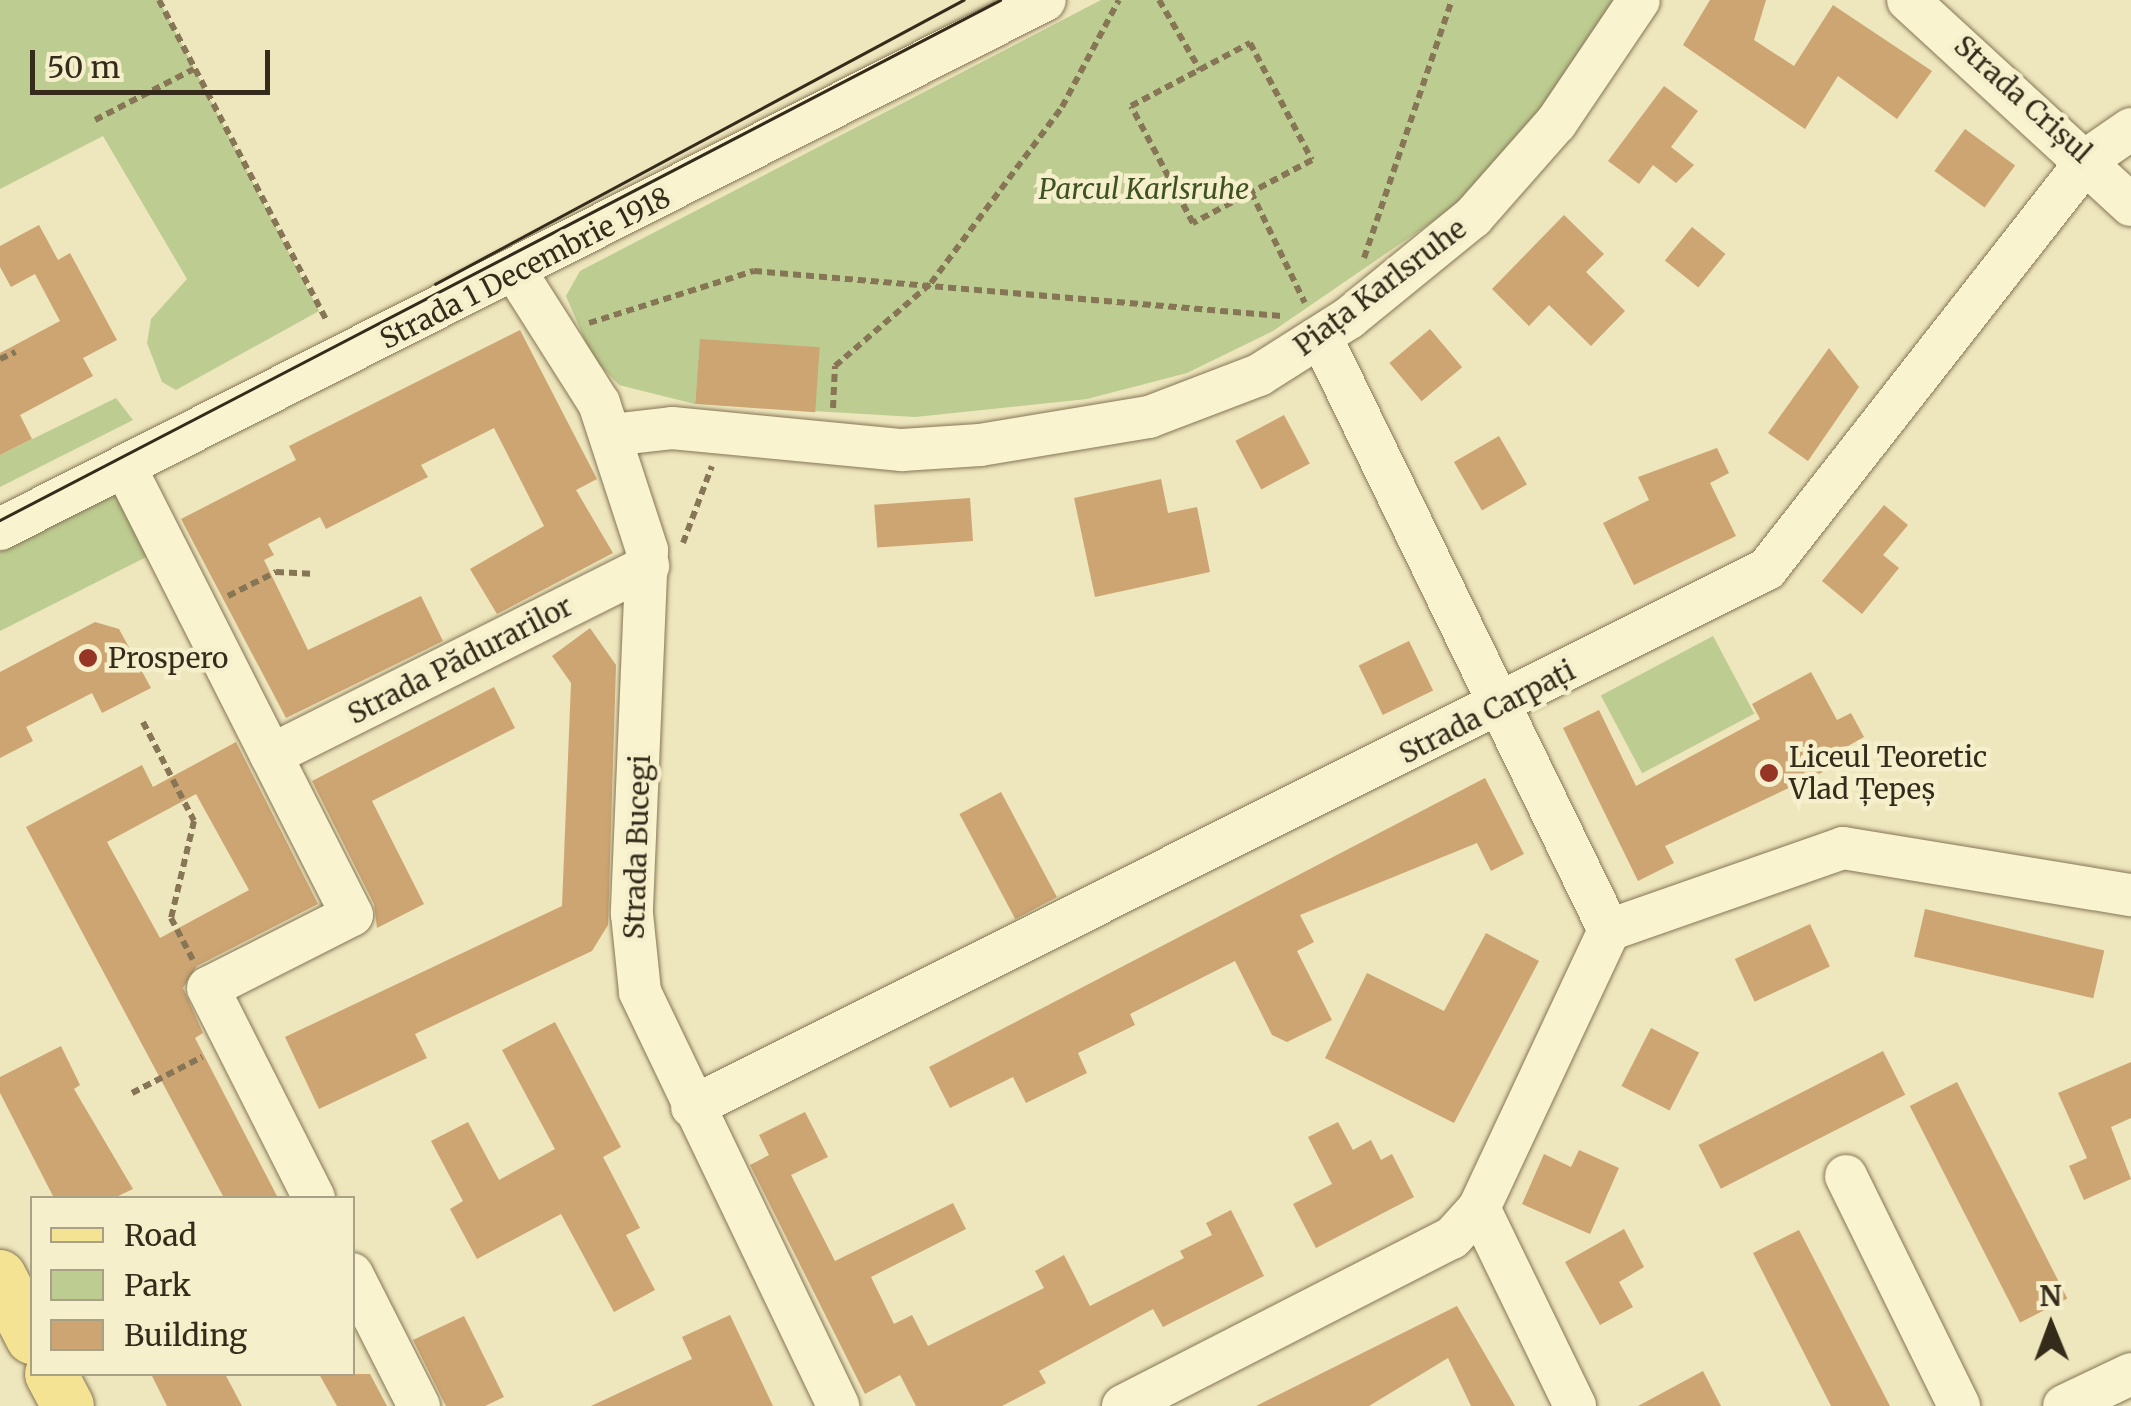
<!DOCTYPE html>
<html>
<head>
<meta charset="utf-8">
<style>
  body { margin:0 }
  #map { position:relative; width:2131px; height:1406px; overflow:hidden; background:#eee6bd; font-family:Merriweather,serif }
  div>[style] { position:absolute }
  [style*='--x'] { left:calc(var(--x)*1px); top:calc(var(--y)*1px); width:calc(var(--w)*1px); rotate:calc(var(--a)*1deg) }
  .green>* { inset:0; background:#bdcc91; transform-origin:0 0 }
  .building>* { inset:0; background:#cda572; transform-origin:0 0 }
  .path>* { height:6px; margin-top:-3px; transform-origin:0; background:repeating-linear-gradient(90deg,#867656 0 8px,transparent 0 13px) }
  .roads { filter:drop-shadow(0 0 2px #867656) drop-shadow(0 0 2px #867656) }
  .minor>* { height:42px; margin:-21px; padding:0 21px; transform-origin:21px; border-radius:21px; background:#f9f3d0 }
  .major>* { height:52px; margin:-26px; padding:0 26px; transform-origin:26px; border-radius:26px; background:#f3e392 }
  .tram>* { height:2.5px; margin:-1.25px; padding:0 1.25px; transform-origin:1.25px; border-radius:1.25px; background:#352b1b }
  .dots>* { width:28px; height:28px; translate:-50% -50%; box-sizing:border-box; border:5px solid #f6efcc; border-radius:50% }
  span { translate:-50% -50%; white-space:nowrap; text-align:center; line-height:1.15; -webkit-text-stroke:9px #f6efcc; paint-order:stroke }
  .street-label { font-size:28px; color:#352b1b }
  .park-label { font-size:28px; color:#3f5221; font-style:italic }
  .poi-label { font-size:28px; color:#352b1b }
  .left { translate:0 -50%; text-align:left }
  .legend { position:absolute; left:30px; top:1196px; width:325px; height:180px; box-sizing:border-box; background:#f6efcc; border:2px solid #a9a185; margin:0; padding:12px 18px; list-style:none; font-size:30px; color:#352b1b }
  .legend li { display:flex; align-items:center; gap:20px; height:50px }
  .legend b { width:50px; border:2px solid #a9a185 }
  .north { position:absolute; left:2001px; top:1276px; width:100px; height:100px; -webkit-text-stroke:8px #f6efcc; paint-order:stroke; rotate:359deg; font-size:28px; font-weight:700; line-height:40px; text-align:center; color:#352b1b }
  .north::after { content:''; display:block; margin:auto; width:35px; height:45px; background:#352b1b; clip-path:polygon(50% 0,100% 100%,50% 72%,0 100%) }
  .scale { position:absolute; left:30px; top:50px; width:240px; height:45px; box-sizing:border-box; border:5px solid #352b1b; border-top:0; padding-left:12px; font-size:30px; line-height:35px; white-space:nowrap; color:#352b1b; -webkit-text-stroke:8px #f6efcc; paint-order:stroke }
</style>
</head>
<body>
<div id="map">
  <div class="green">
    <div style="clip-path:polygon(0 0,159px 0,319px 311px,176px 390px,162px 382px,147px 343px,151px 319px,187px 279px,103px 136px,0 189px)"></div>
    <div style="clip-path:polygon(1101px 0,1617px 0,1538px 116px,1461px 202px,1273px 331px,1187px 373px,1087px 399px,915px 417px,695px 404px,619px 385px,592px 357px,566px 296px,580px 271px)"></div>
    <div style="clip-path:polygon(116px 398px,133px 420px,0 487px,0 455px)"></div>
    <div style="clip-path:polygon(125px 467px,166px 547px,0 631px,0 529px)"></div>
    <div style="left:1713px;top:636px;width:88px;height:127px;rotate:62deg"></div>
  </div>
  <div class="building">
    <div style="clip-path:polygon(1710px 0,1766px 0,1754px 40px,1794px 66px,1833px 5px,1932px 71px,1897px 119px,1838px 76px,1805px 129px,1683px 45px)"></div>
    <div style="clip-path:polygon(1664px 86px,1698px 111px,1671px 147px,1694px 165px,1676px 183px,1653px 165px,1639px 184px,1608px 161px)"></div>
    <div style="left:1965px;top:129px;width:62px;height:52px;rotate:36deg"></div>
    <div style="clip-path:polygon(1564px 215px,1604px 254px,1586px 272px,1625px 311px,1591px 346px,1549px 305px,1529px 326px,1492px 289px)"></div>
    <div style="clip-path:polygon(39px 225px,58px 260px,70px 253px,117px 340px,83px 358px,93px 376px,20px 415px,32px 439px,0 455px,0 353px,60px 321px,35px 274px,11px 287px,0 267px,0 246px)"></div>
    <div style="left:1692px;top:227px;width:43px;height:43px;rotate:39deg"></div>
    <div style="left:1430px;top:329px;width:50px;height:53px;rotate:50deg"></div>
    <div style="clip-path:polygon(520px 330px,597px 479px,576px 490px,613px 553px,497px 614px,470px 569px,544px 526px,494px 428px,421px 465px,428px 477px,326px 529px,320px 517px,268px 544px,274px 555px,264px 560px,308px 650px,421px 596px,443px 641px,286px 718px,181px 519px,296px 460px,289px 446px)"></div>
    <div style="left:700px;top:339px;width:120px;height:65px;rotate:4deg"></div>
    <div style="clip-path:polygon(1829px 348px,1859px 387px,1808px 461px,1768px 433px)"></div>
    <div style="left:1284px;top:415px;width:55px;height:55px;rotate:62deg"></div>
    <div style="left:1499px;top:436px;width:56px;height:52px;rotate:60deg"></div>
    <div style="clip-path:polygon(1717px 448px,1729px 473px,1710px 483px,1736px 536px,1634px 585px,1603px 523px,1649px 500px,1638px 477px)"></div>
    <div style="clip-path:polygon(1161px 479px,1168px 513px,1197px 507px,1210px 572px,1095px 597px,1074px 498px)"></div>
    <div style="left:970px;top:498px;width:43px;height:96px;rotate:86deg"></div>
    <div style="clip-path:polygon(1884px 505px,1908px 525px,1883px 555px,1899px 568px,1862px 614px,1822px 581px)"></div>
    <div style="clip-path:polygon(95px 622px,119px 629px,151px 688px,102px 713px,92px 693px,26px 727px,33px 741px,0 758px,0 672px)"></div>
    <div style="clip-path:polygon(590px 628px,616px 665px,608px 925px,592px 951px,415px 1034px,427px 1058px,319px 1109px,285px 1037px,562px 906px,571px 683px,552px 656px)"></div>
    <div style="left:1409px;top:641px;width:55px;height:56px;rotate:64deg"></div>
    <div style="clip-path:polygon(1811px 672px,1837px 720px,1851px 713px,1864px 737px,1818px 763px,1823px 772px,1665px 846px,1674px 863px,1638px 881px,1563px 728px,1599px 710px,1636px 786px,1760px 719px,1752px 704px)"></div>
    <div style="clip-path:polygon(494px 687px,515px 728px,372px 801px,424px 904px,377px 928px,374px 904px,312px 781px)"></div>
    <div style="clip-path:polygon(evenodd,236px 742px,318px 904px,197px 966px,183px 988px,203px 1033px,195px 1038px,278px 1198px,224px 1198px,26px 827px,142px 765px,153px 787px,236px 742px,196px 794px,249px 890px,160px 938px,107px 842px,196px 794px)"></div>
    <div style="clip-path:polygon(1485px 778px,1524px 854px,1491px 871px,1477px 843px,1300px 915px,1314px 942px,1297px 951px,1332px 1020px,1287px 1042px,1272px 1035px,1235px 961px,1130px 1014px,1135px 1025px,1078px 1053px,1087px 1073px,1026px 1103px,1013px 1077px,950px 1108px,929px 1067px)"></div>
    <div style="left:1001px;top:792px;width:119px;height:47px;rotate:62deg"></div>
    <div style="left:1925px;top:909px;width:184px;height:49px;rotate:13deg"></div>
    <div style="left:1810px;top:924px;width:47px;height:83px;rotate:65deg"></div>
    <div style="clip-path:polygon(1486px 933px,1539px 961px,1454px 1123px,1325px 1058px,1367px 973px,1444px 1011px)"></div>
    <div style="clip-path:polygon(555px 1022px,621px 1147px,603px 1157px,640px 1228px,626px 1235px,655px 1290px,614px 1312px,561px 1214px,477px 1259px,450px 1209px,463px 1201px,431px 1141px,468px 1122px,499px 1180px,555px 1149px,502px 1050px)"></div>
    <div style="left:1651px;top:1028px;width:54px;height:65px;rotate:27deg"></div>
    <div style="clip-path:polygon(61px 1046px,80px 1085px,74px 1089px,133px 1189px,114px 1198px,54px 1198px,0 1093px,0 1077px)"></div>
    <div style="left:1883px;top:1051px;width:49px;height:207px;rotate:63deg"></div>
    <div style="clip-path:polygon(2131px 1062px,2131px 1118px,2111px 1127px,2131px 1179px,2084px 1200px,2069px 1166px,2087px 1158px,2058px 1093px)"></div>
    <div style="left:1957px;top:1082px;width:243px;height:53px;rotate:63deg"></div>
    <div style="clip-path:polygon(805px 1112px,828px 1157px,791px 1175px,835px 1261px,953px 1203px,966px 1229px,871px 1277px,894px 1324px,912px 1315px,928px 1346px,1044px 1288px,1035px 1271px,1064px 1255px,1090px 1306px,1184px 1258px,1180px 1251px,1212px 1235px,1206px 1223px,1231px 1210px,1264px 1276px,1163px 1327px,1153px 1309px,1039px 1371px,1046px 1383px,1002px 1406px,916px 1406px,900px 1375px,865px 1394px,750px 1165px,769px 1155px,759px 1135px)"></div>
    <div style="clip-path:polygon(1338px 1122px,1353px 1150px,1371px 1140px,1381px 1160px,1392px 1154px,1414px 1197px,1316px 1248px,1293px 1204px,1332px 1184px,1308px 1137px)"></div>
    <div style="clip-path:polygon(1579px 1150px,1619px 1168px,1590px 1234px,1522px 1204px,1544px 1154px,1571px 1167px)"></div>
    <div style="clip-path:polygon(1624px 1229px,1644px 1267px,1619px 1282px,1633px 1307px,1600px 1325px,1565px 1262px)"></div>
    <div style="clip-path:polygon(1799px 1230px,1890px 1406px,1831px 1406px,1753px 1253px)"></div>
    <div style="clip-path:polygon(1457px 1306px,1515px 1406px,1471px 1406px,1448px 1358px,1369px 1406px,1256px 1406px)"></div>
    <div style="clip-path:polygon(730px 1315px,773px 1406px,591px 1406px,692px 1359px,682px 1337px)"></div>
    <div style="clip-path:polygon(464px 1316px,504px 1397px,485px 1406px,446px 1406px,413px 1340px)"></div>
    <div style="clip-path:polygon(1703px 1371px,1721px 1406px,1638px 1406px)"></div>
    <div style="clip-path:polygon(151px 1374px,225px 1374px,242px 1406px,167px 1406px)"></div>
    <div style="clip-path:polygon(319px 1374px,370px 1374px,387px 1406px,337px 1406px)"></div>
  </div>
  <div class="path">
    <div style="--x:159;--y:0;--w:363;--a:62.4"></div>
    <div style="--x:1159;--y:0;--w:81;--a:59.6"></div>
    <div style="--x:1250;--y:43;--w:132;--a:62.1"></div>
    <div style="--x:1312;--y:160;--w:135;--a:152.1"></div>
    <div style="--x:1193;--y:223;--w:132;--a:-117.9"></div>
    <div style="--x:1131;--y:106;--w:135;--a:-27.9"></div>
    <div style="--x:95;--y:120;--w:111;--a:-27.3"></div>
    <div style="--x:1251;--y:192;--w:123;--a:64.1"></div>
    <div style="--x:1364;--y:258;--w:273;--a:-71.2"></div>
    <div style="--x:589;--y:323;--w:173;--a:-17.5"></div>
    <div style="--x:754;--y:271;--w:529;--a:4.88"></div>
    <div style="--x:0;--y:359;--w:17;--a:-24"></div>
    <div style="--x:833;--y:408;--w:42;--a:-87.3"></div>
    <div style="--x:835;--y:366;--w:127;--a:-40.8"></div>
    <div style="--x:931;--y:283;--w:219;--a:-53.3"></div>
    <div style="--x:1062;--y:107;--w:121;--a:-62"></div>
    <div style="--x:683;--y:543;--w:82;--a:-69.4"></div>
    <div style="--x:228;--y:596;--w:54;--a:-26.6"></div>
    <div style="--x:276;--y:572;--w:35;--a:3"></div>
    <div style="--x:143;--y:722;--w:111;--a:62.7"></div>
    <div style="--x:194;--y:821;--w:100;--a:103.3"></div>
    <div style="--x:171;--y:918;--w:47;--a:62.4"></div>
    <div style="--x:132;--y:1093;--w:79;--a:-27.2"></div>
  </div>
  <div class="roads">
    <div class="minor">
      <div style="--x:1908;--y:0;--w:303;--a:42.6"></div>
      <div style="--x:517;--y:274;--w:153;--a:57.6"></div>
      <div style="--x:599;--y:403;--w:155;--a:71.9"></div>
      <div style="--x:647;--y:550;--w:364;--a:92.4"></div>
      <div style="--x:632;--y:914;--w:78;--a:84.1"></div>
      <div style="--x:640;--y:992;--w:459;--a:64.4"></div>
      <div style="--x:1321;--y:337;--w:659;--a:64.1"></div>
      <div style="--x:611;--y:435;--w:61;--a:-6.5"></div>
      <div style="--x:672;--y:428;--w:231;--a:5.5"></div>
      <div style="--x:902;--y:450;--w:78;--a:-3.7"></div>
      <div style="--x:980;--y:445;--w:171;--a:-9.4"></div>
      <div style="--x:1149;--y:417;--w:118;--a:-20.9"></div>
      <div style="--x:1259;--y:375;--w:107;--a:-32.3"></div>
      <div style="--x:1349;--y:318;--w:160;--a:-39.2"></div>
      <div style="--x:1473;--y:217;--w:125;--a:-48.6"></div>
      <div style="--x:1556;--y:123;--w:148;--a:-56"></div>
      <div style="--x:125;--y:467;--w:502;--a:63.13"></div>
      <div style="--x:352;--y:915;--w:161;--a:153.1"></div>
      <div style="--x:208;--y:988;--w:235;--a:63.2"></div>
      <div style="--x:0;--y:529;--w:1171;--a:-26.85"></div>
      <div style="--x:271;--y:755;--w:422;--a:-26.6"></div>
      <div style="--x:692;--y:1107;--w:1202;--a:-26.59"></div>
      <div style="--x:1767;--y:569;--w:522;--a:-51.92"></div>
      <div style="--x:2089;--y:158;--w:51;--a:-34.6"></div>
      <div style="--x:1846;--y:1176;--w:256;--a:63.8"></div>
      <div style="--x:1479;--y:1208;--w:220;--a:64.1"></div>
      <div style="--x:352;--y:1274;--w:148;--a:63.1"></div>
      <div style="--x:1123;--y:1406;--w:369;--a:-27.1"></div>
      <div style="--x:1452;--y:1238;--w:40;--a:-48"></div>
      <div style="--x:1479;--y:1208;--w:307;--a:-64.9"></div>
      <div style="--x:1609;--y:930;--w:248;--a:-19.3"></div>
      <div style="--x:1843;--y:848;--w:292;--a:9.3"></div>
      <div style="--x:2064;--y:1406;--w:74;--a:-25.5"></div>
    </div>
    <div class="major">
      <div style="--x:0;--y:1276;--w:70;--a:62.7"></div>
      <div style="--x:51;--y:1374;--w:36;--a:62"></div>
    </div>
  </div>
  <div class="tram">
    <div style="--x:435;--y:284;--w:600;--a:-28.27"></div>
    <div style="--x:0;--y:520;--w:1127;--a:-27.47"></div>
  </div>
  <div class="dots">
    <div style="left:88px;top:658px;background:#963425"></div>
    <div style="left:1769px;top:773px;background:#963425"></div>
  </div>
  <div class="street-label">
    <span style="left:2023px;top:99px;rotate:42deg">Strada Crișul</span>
    <span style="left:525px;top:268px;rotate:-27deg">Strada 1 Decembrie 1918</span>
    <span style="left:1380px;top:287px;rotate:-37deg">Piața Karlsruhe</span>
    <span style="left:460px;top:660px;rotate:-27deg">Strada Pădurarilor</span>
    <span style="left:1487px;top:712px;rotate:-27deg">Strada Carpați</span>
    <span style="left:637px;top:847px;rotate:-88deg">Strada Bucegi</span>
  </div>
  <div class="park-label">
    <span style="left:1144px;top:189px">Parcul Karlsruhe</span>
  </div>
  <div class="poi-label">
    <span class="left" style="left:108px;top:658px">Prospero</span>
    <span class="left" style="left:1789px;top:773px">Liceul Teoretic<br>Vlad Țepeș</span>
  </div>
  <ul class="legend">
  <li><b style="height:12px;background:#f3e392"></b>Road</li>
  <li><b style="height:28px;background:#bdcc91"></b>Park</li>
  <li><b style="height:28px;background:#cda572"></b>Building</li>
  </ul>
  <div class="north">N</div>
  <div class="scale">50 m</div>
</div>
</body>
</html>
